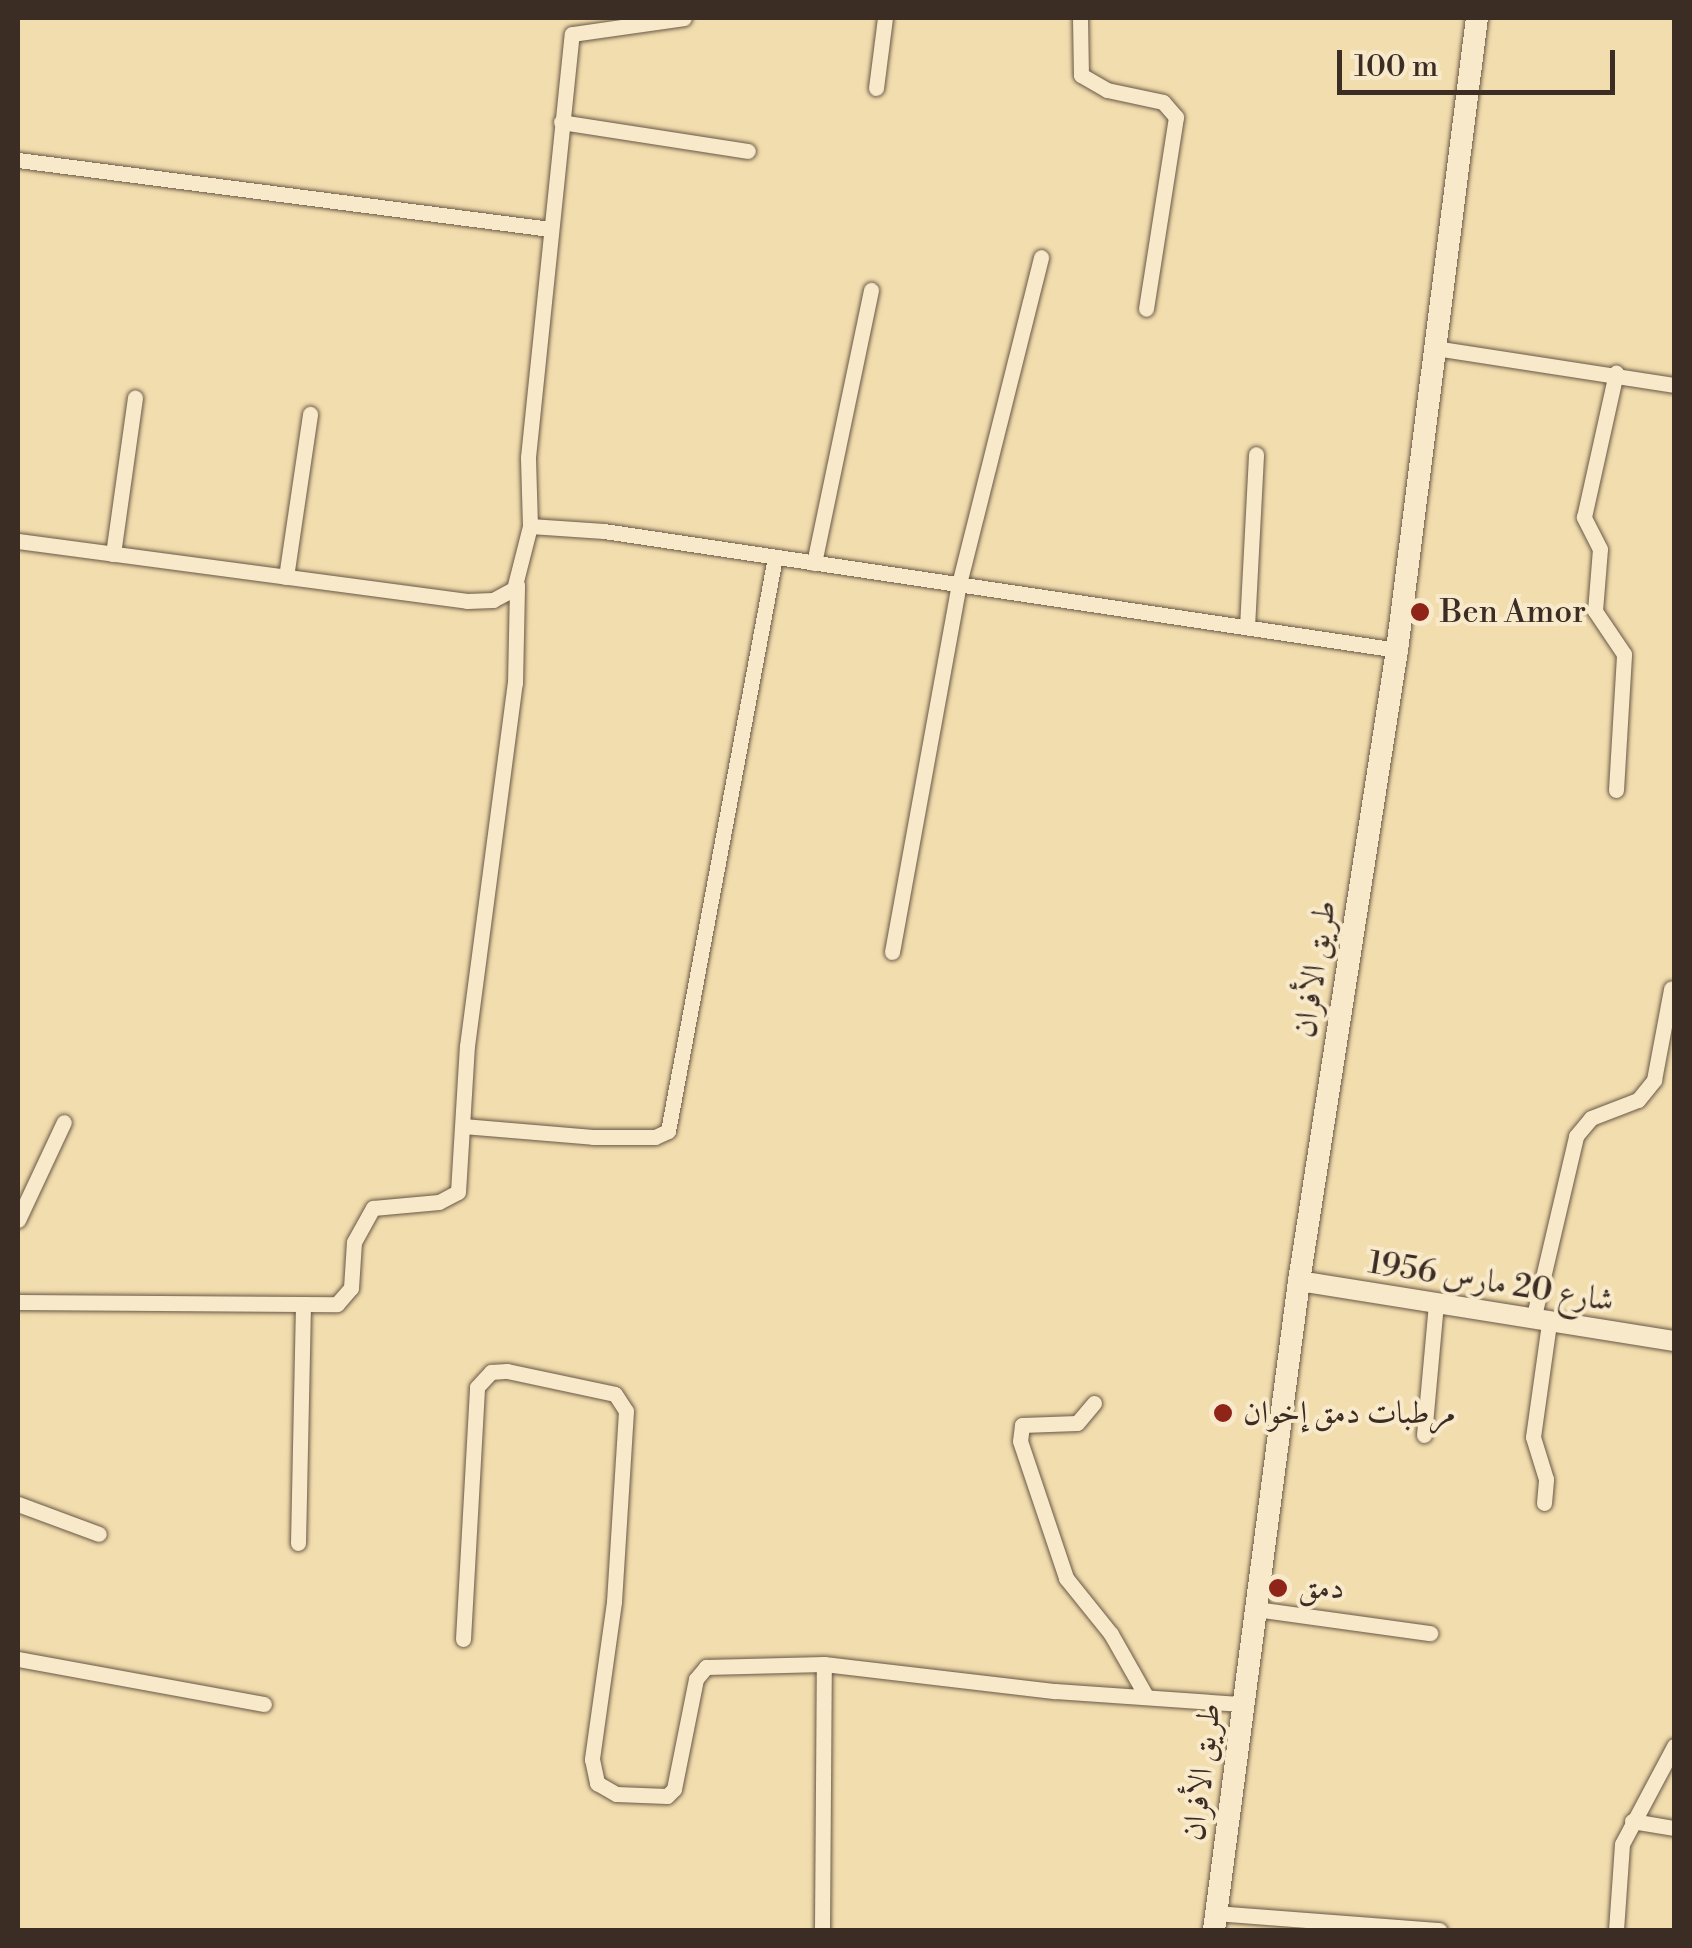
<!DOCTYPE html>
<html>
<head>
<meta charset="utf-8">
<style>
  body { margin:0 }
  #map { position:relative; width:1692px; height:1948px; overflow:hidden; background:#f2ddae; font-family:"Libre Bodoni",Amiri,serif }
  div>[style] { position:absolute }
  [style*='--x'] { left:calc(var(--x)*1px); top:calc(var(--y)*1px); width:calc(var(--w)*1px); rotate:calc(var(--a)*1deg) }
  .roads { filter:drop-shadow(0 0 2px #695846) drop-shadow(0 0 2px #695846) }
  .minor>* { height:15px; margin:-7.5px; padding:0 7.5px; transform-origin:7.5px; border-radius:7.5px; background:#f7e9ca }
  .tertiary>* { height:20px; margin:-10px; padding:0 10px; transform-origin:10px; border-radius:10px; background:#f7e9ca }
  .secondary>* { height:22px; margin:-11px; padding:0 11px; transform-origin:11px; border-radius:11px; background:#f7e9ca }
  .dots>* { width:28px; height:28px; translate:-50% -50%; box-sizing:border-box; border:5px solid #f7e9ca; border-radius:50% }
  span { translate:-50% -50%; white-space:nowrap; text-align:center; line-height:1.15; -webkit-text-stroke:8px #f7e9ca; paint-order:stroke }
  .poi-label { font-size:32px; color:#3b2c24 }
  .left { translate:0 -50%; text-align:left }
  .street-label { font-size:32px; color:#3b2c24 }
  .frame { position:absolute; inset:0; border:20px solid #3b2c24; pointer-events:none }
  .scale { position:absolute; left:1337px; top:50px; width:278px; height:45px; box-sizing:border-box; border:5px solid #3b2c24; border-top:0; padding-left:12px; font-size:30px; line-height:35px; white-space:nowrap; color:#3b2c24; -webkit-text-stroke:8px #f7e9ca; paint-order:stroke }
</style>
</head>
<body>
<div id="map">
  <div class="roads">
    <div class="minor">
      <div style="--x:1080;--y:18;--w:57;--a:89"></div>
      <div style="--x:1081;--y:75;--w:30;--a:30"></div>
      <div style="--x:1107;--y:90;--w:57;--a:12.1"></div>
      <div style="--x:1163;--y:102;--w:20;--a:49"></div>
      <div style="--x:1176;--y:117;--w:194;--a:98.9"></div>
      <div style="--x:876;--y:88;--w:71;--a:-82.7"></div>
      <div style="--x:561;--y:122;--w:189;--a:8.8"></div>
      <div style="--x:18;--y:160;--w:536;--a:7.39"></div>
      <div style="--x:1435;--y:348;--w:242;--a:8.8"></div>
      <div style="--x:530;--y:526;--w:69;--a:-91.7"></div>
      <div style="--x:528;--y:457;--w:425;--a:-84.1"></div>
      <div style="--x:572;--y:34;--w:113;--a:-8.1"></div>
      <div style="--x:18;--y:541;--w:453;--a:7.6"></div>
      <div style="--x:467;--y:601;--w:26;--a:-2"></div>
      <div style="--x:493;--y:600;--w:24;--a:-28"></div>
      <div style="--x:514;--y:589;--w:65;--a:-75.7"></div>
      <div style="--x:530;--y:526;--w:74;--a:3.9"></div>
      <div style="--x:604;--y:531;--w:802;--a:8.53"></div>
      <div style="--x:113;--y:554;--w:158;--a:-82"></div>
      <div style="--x:814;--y:563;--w:279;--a:-78.2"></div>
      <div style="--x:286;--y:577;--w:165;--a:-81.6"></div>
      <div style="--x:1247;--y:627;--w:173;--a:-87"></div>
      <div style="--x:1616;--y:790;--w:136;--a:-86.6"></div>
      <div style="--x:1624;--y:654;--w:52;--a:-124"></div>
      <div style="--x:1595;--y:611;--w:62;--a:-85.4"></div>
      <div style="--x:1600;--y:549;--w:36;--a:-117"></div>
      <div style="--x:1584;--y:517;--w:148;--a:-77.5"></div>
      <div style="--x:892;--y:952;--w:374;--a:-79.7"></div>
      <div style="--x:959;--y:584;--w:337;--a:-75.9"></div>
      <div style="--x:463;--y:1126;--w:130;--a:4.8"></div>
      <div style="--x:593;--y:1137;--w:62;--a:0"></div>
      <div style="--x:655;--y:1137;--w:14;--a:-25"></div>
      <div style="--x:668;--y:1131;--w:584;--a:-79.44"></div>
      <div style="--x:18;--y:1220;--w:108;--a:-64.9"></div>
      <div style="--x:18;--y:1302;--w:319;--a:0.4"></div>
      <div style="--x:337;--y:1304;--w:21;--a:-49"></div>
      <div style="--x:351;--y:1288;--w:46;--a:-86.3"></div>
      <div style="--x:354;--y:1242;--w:39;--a:-61"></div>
      <div style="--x:373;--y:1208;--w:66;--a:-5.2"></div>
      <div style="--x:439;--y:1202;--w:21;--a:-28"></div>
      <div style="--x:458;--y:1192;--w:146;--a:-86.5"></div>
      <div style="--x:467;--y:1046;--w:366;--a:-82.5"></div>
      <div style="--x:515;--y:683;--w:98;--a:-88.8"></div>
      <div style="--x:1533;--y:1320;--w:189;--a:-76.8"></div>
      <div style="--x:1576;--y:1136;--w:23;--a:-50"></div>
      <div style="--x:1591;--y:1118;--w:50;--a:-21"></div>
      <div style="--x:1638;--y:1100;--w:26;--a:-51"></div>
      <div style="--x:1654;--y:1080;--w:93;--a:-79.4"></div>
      <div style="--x:1094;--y:1403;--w:26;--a:130"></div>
      <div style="--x:1077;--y:1423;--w:55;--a:177.9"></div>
      <div style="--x:1022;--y:1425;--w:16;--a:97"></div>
      <div style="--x:1020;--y:1441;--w:145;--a:71.4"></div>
      <div style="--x:1066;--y:1578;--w:72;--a:51.2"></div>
      <div style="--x:1111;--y:1634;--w:69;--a:60.5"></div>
      <div style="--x:1424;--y:1435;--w:132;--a:-84.8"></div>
      <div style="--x:1544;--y:1503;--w:24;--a:-85"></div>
      <div style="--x:1546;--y:1479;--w:44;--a:-107.2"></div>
      <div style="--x:1533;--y:1437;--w:115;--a:-82"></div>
      <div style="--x:18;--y:1504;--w:86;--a:20.3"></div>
      <div style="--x:298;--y:1543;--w:239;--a:-88.8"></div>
      <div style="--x:1256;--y:1609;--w:176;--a:7.9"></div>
      <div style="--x:463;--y:1639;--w:252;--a:-86.8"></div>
      <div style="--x:477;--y:1387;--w:21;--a:-47"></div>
      <div style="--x:491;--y:1372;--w:16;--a:-4"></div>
      <div style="--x:507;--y:1371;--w:110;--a:12"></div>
      <div style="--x:615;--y:1394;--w:20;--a:57"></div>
      <div style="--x:626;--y:1411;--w:191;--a:93.6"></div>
      <div style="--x:614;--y:1602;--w:159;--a:98"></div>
      <div style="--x:592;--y:1759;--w:25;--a:78"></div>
      <div style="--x:597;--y:1783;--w:22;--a:30"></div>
      <div style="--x:616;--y:1794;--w:51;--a:2.2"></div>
      <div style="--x:667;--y:1796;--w:10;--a:-45"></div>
      <div style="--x:674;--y:1789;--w:112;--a:-78.7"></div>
      <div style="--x:696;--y:1679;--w:16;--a:-50"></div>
      <div style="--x:706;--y:1667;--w:118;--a:-1.5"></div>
      <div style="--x:824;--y:1664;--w:233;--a:6.7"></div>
      <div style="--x:1055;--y:1691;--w:188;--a:4"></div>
      <div style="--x:18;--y:1659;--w:250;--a:10.4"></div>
      <div style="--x:1632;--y:1821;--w:43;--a:9.5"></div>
      <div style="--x:1216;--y:1913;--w:224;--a:4.4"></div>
      <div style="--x:822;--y:1930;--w:266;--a:-89.6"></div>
      <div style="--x:1616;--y:1930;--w:86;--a:-86"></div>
      <div style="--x:1622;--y:1844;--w:111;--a:-62"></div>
    </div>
    <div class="tertiary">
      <div style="--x:1299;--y:1281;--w:380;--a:9.1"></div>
    </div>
    <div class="secondary">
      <div style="--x:1214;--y:1930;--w:655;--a:-82.54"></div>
      <div style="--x:1299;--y:1281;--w:639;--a:-81.17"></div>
      <div style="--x:1397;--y:650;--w:637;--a:-82.79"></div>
    </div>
  </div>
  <div class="dots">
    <div style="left:1420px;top:612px;background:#8f2418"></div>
    <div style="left:1223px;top:1413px;background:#8f2418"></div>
    <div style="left:1278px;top:1588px;background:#8f2418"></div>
  </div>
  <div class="poi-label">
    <span class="left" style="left:1440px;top:612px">Ben Amor</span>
    <span class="left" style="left:1243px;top:1413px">مرطبات دمق إخوان</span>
    <span class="left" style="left:1298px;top:1588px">دمق</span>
  </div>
  <div class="street-label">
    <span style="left:1315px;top:969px;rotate:-81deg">طريق الأفران</span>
    <span style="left:1491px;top:1282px;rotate:9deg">شارع 20 مارس 1956</span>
    <span style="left:1202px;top:1772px;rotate:-83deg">طريق الأفران</span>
  </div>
  <div class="frame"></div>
  <div class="scale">100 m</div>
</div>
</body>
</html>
